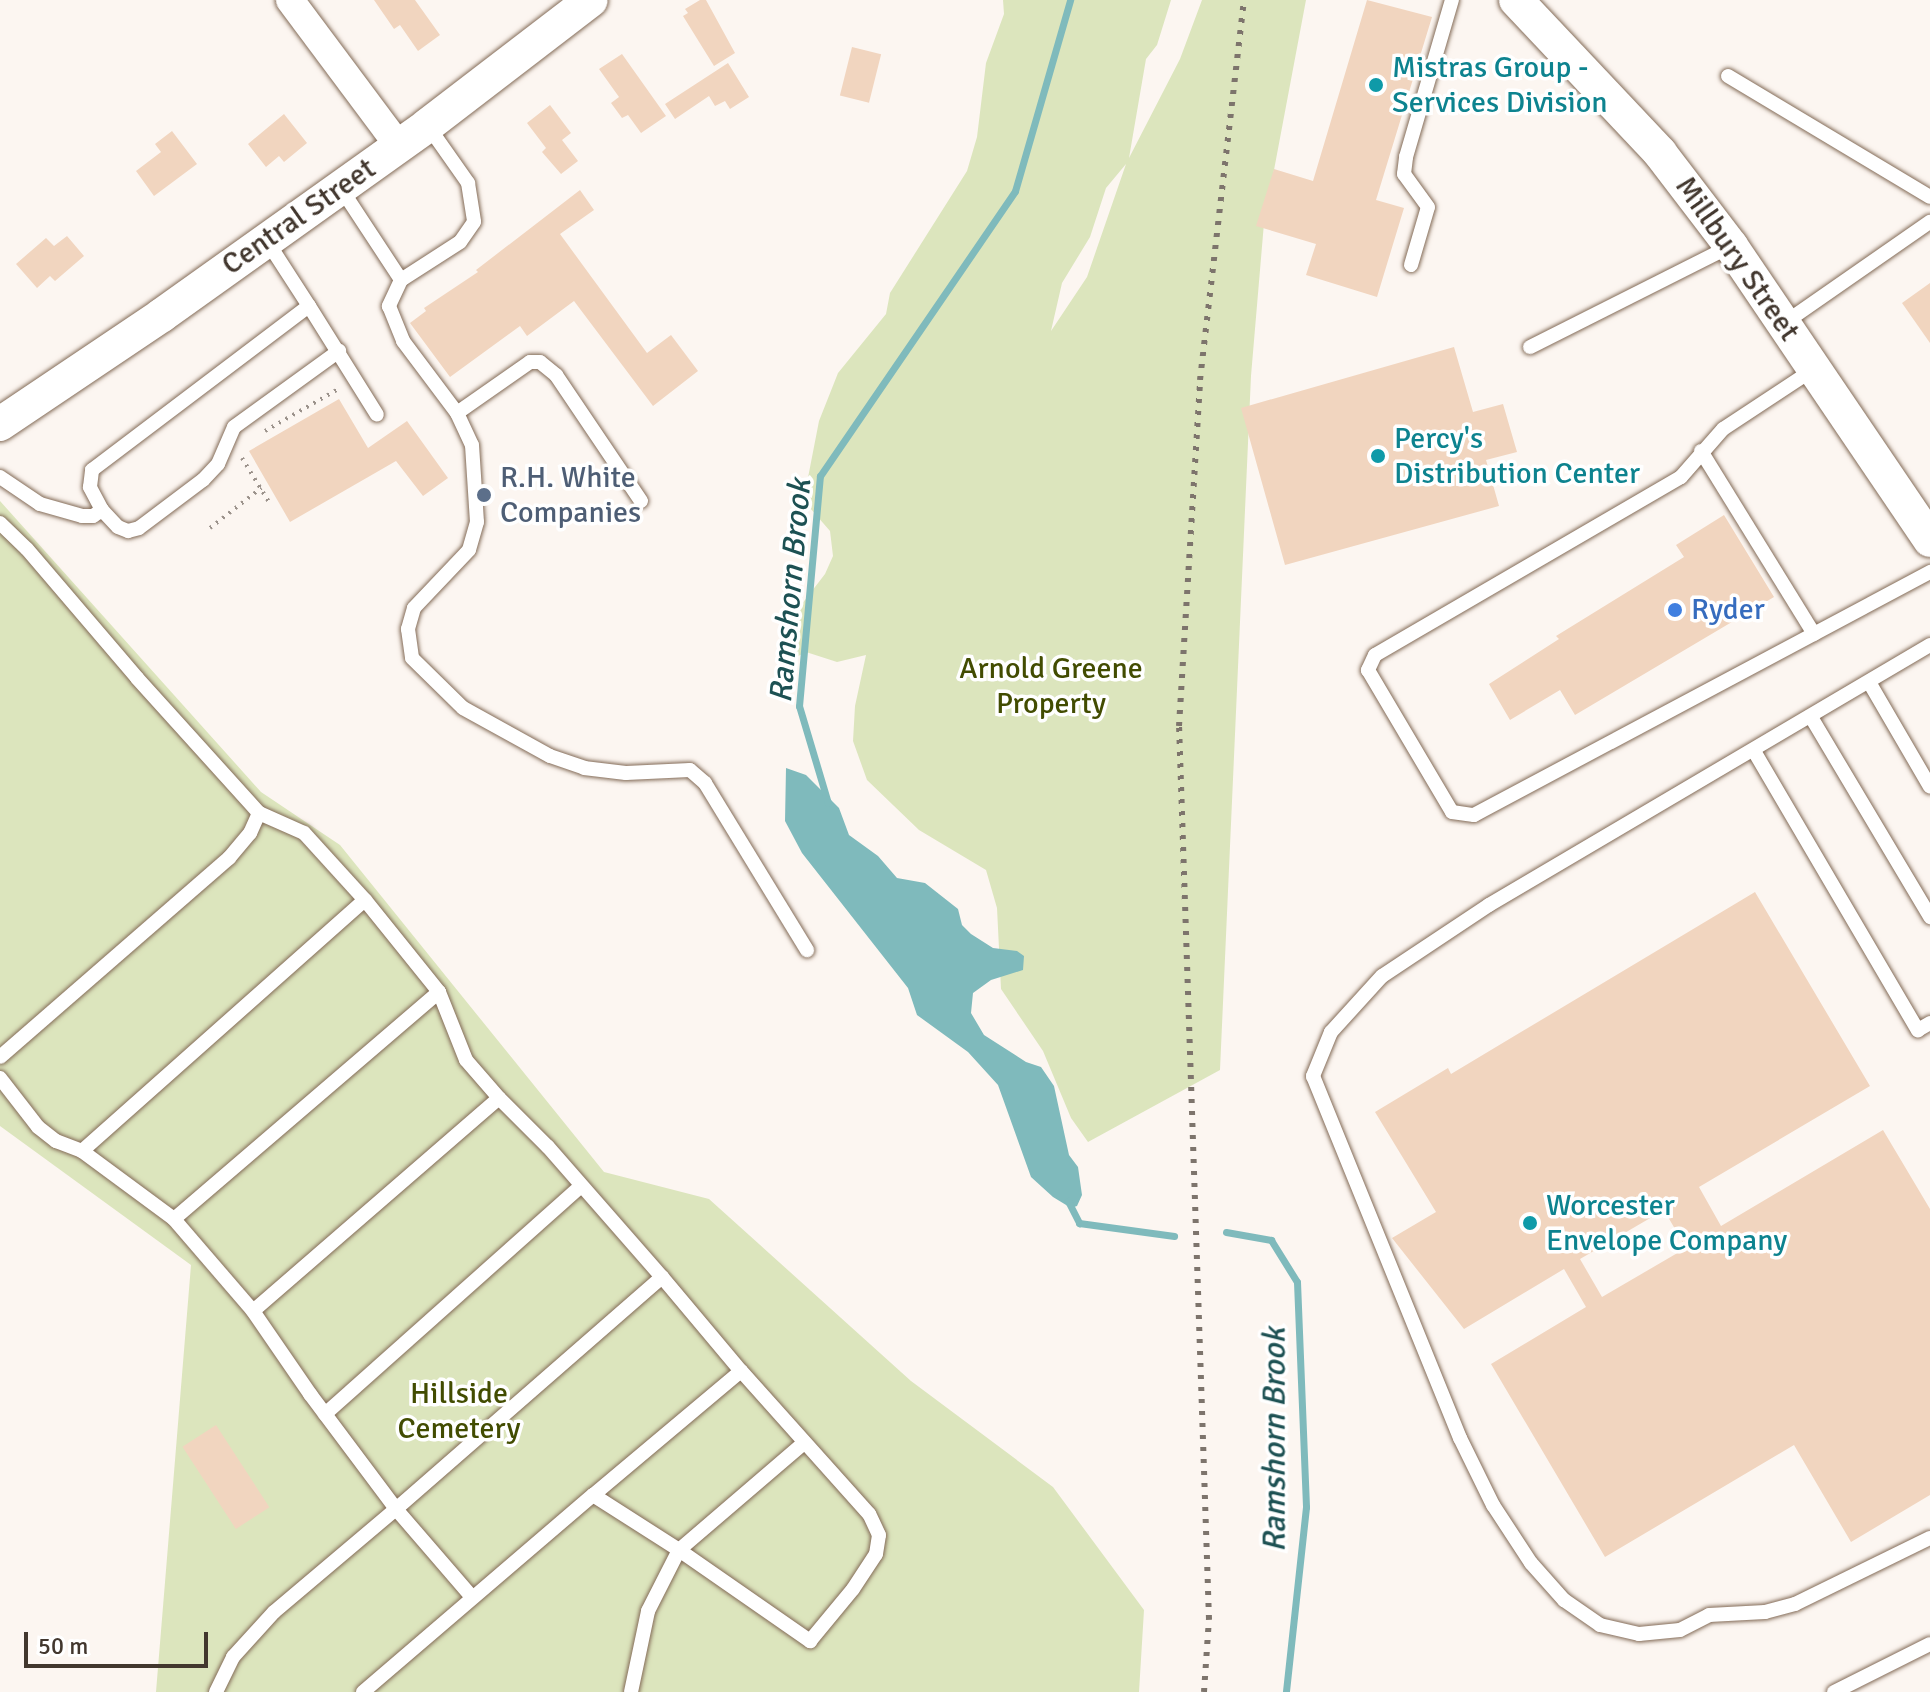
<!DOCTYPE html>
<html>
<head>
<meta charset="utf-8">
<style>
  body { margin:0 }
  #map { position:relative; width:1930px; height:1692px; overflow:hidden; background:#fcf6f1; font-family:Signika,sans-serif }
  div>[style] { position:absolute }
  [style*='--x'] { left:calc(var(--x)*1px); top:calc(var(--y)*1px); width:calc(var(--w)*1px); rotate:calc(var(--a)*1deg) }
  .green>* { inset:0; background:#dce5bd }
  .water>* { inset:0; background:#7fbabc }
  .stream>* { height:7px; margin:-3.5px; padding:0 3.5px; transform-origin:3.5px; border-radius:3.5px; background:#7fbabc }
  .building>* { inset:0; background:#f1d5bf; transform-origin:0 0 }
  .path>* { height:4px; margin-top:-2px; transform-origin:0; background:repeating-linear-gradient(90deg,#9b928b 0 2px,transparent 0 8px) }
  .roads { filter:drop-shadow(0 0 2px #836b57) drop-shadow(0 0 2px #836b57) }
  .service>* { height:14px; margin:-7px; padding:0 7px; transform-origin:7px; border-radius:7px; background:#fff }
  .minor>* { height:28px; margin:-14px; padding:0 14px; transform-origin:14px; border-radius:14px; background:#fff }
  .tertiary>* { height:34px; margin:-17px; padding:0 17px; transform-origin:17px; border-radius:17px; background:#fff }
  .rail>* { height:6px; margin-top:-3px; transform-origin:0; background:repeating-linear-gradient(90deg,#7d746c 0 4px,transparent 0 12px) }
  .dots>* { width:22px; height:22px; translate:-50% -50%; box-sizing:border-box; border:4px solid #fff; border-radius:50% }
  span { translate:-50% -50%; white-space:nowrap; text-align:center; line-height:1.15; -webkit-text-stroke:7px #fff; paint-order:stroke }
  .culture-label { font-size:30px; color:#0d838f }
  .left { translate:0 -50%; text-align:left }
  .street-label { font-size:30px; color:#42372e }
  .service-label { font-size:30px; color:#4e5e75 }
  .shop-label { font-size:30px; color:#366cbe }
  .park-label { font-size:30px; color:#424c01 }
  .water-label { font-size:32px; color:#1d5153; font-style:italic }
  .scale { position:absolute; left:24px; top:1632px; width:184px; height:36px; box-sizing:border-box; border:4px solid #42372e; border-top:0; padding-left:10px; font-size:24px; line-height:28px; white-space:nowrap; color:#42372e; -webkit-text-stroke:6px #fff; paint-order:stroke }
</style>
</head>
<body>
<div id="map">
  <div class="green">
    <div style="clip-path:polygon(evenodd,1003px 0,1171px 0,1157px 45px,1146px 59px,1129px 158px,1180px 59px,1202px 0,1306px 0,1264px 223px,1251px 376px,1220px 1070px,1088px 1142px,1071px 1118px,1043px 1051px,1001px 989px,997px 908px,986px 870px,919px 830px,867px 780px,853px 741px,855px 706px,866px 655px,837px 662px,806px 652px,781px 665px,780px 648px,788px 622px,825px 574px,833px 556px,830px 531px,810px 508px,805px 493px,819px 421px,838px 373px,886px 314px,890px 293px,967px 171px,977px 137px,986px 63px,1004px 14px,1003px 0,1126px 164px,1087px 277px,1051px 331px,1062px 283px,1090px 237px,1106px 188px,1126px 164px)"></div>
    <div style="clip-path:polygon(0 501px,261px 792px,340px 845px,604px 1172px,709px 1199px,911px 1381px,1053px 1487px,1144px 1610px,1139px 1692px,156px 1692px,191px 1265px,0 1126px)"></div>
  </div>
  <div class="water">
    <div style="clip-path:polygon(786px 768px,806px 775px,839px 808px,849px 835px,878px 856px,897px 878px,925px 883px,958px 909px,962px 925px,971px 934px,993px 948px,1017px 951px,1024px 956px,1023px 970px,991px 980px,973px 993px,971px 1013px,984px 1035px,1026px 1062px,1041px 1067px,1054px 1086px,1069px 1155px,1078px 1167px,1082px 1195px,1077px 1206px,1071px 1208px,1053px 1197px,1031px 1177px,998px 1085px,968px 1052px,917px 1015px,908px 988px,802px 853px,785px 821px)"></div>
  </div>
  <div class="stream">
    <div style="--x:828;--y:803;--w:101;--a:-106.6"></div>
    <div style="--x:799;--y:706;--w:231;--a:-84.8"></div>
    <div style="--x:820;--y:476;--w:345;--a:-55.6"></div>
    <div style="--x:1015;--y:191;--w:199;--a:-73.9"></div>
    <div style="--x:1068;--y:1201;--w:25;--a:63"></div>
    <div style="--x:1079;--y:1223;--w:96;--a:7.8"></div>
    <div style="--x:1226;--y:1232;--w:46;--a:10.1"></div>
    <div style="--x:1271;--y:1240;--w:49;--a:58.2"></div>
    <div style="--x:1297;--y:1282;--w:225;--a:87.7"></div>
    <div style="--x:1306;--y:1507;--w:186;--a:96.2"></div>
  </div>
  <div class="building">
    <div style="clip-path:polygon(374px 0,415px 0,440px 35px,418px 51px,400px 25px,394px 29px)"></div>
    <div style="clip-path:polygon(700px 0,706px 0,735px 53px,714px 66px,683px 16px,688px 13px,685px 9px)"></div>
    <div style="clip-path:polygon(1367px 0,1432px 17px,1376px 200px,1404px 208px,1377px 297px,1306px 275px,1316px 244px,1256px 226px,1274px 169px,1313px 181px)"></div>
    <div style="left:852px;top:47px;width:30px;height:50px;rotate:14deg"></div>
    <div style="clip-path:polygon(622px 54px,666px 116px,641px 133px,628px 115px,622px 118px,611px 103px,619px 97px,599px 69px)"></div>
    <div style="clip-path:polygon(728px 63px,749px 97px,730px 109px,725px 101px,715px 106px,709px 96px,675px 119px,665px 104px)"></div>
    <div style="clip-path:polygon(550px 105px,571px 133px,562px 140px,578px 161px,561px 174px,542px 152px,546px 148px,527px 123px)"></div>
    <div style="clip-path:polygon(284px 114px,307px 143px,284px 162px,279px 156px,266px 167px,248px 144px)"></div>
    <div style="clip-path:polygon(172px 131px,197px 164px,154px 196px,136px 171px,161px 152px,155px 144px)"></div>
    <div style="clip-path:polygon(580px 190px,594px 210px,560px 234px,647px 353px,671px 335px,698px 371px,653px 406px,574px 301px,527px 336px,520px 326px,450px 377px,410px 323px,426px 311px,424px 308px,478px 272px,476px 270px)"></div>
    <div style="clip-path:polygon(67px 236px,84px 256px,55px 281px,50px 276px,37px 288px,16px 264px,46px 238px,54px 246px)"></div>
    <div style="clip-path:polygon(1930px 283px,1930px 343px,1902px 303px)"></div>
    <div style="clip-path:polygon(1454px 347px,1473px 412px,1503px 404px,1517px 452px,1486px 460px,1499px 506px,1285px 565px,1241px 408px)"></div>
    <div style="clip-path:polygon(339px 399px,368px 448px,407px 421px,448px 478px,423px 496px,396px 461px,290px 522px,249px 451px)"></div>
    <div style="clip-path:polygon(1724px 515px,1774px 597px,1575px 715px,1560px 690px,1510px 720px,1489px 684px,1559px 639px,1556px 636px,1684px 557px,1676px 545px)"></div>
    <div style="clip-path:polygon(evenodd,1755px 892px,1870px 1086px,1699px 1187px,1721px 1226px,1883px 1130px,1930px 1209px,1930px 1495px,1851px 1542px,1794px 1445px,1605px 1557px,1491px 1364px,1586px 1307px,1564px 1269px,1464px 1329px,1392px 1238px,1436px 1212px,1375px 1112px,1448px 1068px,1451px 1074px,1755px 892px,1664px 1210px,1686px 1248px,1602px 1297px,1580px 1259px,1664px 1210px)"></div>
    <div style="left:216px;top:1425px;width:98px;height:40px;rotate:57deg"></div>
  </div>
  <div class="path">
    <div style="--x:265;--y:431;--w:86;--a:-29.8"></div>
    <div style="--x:242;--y:458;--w:52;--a:58.5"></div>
    <div style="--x:210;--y:528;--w:65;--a:-38.1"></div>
  </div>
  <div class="roads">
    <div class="service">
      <div style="--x:1728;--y:76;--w:235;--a:30.9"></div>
      <div style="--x:428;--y:126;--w:70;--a:54.9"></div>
      <div style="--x:468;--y:183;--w:39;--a:81"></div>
      <div style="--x:474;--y:222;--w:24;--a:125"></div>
      <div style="--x:460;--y:242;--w:70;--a:147.2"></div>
      <div style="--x:401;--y:280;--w:29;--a:115"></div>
      <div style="--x:389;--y:306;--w:38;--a:68"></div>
      <div style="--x:403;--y:341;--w:90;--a:53.1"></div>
      <div style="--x:457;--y:413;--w:35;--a:65"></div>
      <div style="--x:472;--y:445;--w:77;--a:86.3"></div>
      <div style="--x:477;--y:522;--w:29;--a:106"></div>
      <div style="--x:469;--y:550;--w:80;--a:133.5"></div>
      <div style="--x:414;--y:608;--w:22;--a:106"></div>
      <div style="--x:408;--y:629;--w:29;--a:82"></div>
      <div style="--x:412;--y:658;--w:71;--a:44.4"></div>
      <div style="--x:463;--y:708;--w:99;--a:28.9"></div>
      <div style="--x:550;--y:756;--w:36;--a:19"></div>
      <div style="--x:584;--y:768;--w:42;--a:6.8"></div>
      <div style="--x:626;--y:773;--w:64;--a:-2.7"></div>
      <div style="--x:690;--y:770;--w:20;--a:41"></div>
      <div style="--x:705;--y:783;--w:196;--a:58.6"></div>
      <div style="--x:340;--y:187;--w:111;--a:56.7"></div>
      <div style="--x:1411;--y:265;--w:60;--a:-73.7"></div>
      <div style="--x:1428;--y:207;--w:41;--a:-126"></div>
      <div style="--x:1404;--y:174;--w:17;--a:-83"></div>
      <div style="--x:1406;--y:157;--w:164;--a:-73.7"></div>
      <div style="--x:309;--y:306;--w:128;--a:58"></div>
      <div style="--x:1783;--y:324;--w:179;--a:-34.8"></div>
      <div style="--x:1530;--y:347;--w:225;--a:-26.7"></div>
      <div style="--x:1814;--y:369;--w:109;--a:146.6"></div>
      <div style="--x:1723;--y:429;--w:64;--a:131.2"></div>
      <div style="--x:1681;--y:477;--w:354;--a:149.8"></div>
      <div style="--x:1375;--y:655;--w:17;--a:115"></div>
      <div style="--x:1368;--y:670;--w:165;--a:59.4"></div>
      <div style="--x:1452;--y:812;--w:22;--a:8"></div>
      <div style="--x:1474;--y:815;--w:517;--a:-28.05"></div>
      <div style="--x:457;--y:413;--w:89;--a:-34.9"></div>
      <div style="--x:530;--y:362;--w:10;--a:0"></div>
      <div style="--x:540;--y:362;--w:21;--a:39"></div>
      <div style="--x:556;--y:375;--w:152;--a:56"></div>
      <div style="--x:1701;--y:451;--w:215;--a:58.3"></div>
      <div style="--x:0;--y:477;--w:48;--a:34"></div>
      <div style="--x:40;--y:504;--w:44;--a:15.9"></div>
      <div style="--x:82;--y:516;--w:11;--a:0"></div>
      <div style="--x:93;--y:516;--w:11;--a:-34"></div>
      <div style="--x:102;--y:510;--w:26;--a:-118"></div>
      <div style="--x:90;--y:487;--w:17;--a:-83"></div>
      <div style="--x:92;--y:470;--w:272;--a:-37.1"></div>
      <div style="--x:309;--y:306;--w:77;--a:-122.9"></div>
      <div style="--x:102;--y:510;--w:23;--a:47"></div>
      <div style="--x:118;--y:527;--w:11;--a:22"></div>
      <div style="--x:128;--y:531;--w:11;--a:-15"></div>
      <div style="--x:139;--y:528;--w:80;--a:-36.9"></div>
      <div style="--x:203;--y:480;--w:22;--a:-47"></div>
      <div style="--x:218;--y:464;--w:40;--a:-66.6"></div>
      <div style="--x:234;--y:427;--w:130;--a:-35.9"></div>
      <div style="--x:0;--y:523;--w:37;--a:44"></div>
      <div style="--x:27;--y:549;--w:170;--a:49.5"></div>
      <div style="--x:137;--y:678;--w:182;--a:47.9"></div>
      <div style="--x:259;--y:813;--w:22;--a:114"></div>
      <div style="--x:250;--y:833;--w:33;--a:130"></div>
      <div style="--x:229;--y:858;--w:303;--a:139"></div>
      <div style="--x:1930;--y:645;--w:512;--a:149.48"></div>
      <div style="--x:1489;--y:905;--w:128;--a:146.4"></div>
      <div style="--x:1382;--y:976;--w:76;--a:132.3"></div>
      <div style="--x:1331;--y:1032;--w:48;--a:112.2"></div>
      <div style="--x:1313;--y:1076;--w:391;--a:67.9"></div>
      <div style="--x:1460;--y:1438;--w:75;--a:63.8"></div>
      <div style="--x:1493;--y:1505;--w:69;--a:56.8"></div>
      <div style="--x:1531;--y:1563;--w:50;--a:48.3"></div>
      <div style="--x:1564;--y:1600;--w:44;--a:34.8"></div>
      <div style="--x:1600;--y:1625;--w:40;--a:13"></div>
      <div style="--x:1639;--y:1634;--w:41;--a:-5.6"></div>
      <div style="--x:1680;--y:1630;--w:33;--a:-27"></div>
      <div style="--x:1709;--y:1615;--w:56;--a:-3.1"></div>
      <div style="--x:1765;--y:1612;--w:31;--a:-15"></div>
      <div style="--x:1795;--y:1604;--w:150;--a:-26.1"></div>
      <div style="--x:1869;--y:682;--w:121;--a:59.8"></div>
      <div style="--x:1811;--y:717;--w:233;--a:59.2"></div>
      <div style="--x:1754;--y:751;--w:324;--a:59.6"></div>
      <div style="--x:1918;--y:1030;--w:14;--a:-30"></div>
      <div style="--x:259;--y:813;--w:49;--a:24"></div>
      <div style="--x:304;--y:833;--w:91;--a:47.7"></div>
      <div style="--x:0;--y:1078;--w:62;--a:52.2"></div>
      <div style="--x:38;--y:1127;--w:23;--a:38"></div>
      <div style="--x:56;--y:1141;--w:28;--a:21"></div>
      <div style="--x:82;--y:1151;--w:114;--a:36.5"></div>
      <div style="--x:82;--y:1151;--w:378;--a:-41.6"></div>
      <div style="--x:365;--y:900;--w:118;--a:51.2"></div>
      <div style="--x:662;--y:1277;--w:173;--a:-131.2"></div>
      <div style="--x:548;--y:1147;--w:69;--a:-135"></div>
      <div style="--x:499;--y:1098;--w:325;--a:139.1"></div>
      <div style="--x:253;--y:1311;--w:101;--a:55.5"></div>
      <div style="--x:310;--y:1394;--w:144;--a:53.2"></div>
      <div style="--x:396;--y:1509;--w:353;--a:-41.1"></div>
      <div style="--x:662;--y:1277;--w:123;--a:50"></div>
      <div style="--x:253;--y:1311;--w:121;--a:-130.7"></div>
      <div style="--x:174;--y:1219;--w:349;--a:-40.6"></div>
      <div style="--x:439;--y:992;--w:73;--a:68.3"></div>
      <div style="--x:466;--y:1060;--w:50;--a:49"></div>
      <div style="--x:325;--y:1414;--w:343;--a:-41.7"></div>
      <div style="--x:216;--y:1692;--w:39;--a:-64"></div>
      <div style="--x:233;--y:1657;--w:61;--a:-47.7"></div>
      <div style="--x:274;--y:1612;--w:160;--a:-40.2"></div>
      <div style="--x:396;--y:1509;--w:116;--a:49.2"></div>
      <div style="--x:363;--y:1692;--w:303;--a:-40.6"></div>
      <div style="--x:631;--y:1692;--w:83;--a:-78.1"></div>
      <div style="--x:648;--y:1611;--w:68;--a:-63.1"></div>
      <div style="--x:679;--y:1550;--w:160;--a:34.8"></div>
      <div style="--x:810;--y:1641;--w:67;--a:-50.4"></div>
      <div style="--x:853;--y:1589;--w:42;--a:-56.7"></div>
      <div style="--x:876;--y:1554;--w:19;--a:-81"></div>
      <div style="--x:879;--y:1535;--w:23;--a:-115"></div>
      <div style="--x:869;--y:1514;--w:192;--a:-131.8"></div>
      <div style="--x:741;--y:1371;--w:193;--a:140"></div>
      <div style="--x:593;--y:1495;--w:102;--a:32.6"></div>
      <div style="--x:679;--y:1550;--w:165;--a:-40.6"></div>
      <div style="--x:1834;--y:1692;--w:107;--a:-26.6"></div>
    </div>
    <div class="minor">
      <div style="--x:290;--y:0;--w:182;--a:53.3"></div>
    </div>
    <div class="tertiary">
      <div style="--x:1516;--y:0;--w:210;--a:46.7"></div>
      <div style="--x:1660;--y:153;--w:117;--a:52.6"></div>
      <div style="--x:1731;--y:246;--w:355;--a:55.9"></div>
      <div style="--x:0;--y:424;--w:195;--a:-33.9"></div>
      <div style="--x:162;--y:315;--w:327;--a:-35.5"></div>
      <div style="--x:428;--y:125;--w:205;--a:-37.5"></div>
    </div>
  </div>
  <div class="rail">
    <div style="--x:1204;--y:1692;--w:73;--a:-86.1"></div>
    <div style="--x:1209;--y:1619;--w:894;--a:-91.92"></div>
    <div style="--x:1179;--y:726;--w:347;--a:-86.5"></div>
    <div style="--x:1200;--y:380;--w:383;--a:-83.4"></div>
  </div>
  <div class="dots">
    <div style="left:1376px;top:85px;background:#0f9aa8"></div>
    <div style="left:1378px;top:456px;background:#0f9aa8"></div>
    <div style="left:484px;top:495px;background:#5c6f8a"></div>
    <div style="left:1675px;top:610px;background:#3f7fe0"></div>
    <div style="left:1530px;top:1223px;background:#0f9aa8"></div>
  </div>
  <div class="culture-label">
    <span class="left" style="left:1392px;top:85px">Mistras Group -<br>Services Division</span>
    <span class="left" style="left:1394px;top:456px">Percy's<br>Distribution Center</span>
    <span class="left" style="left:1546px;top:1223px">Worcester<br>Envelope Company</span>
  </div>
  <div class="street-label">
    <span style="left:299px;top:217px;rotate:-35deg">Central Street</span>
    <span style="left:1737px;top:259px;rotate:55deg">Millbury Street</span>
  </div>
  <div class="service-label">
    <span class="left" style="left:500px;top:495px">R.H. White<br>Companies</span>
  </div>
  <div class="shop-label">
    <span class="left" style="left:1691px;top:610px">Ryder</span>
  </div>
  <div class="park-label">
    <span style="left:1051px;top:686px">Arnold Greene<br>Property</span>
    <span style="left:459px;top:1411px">Hillside<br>Cemetery</span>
  </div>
  <div class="water-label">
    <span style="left:791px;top:591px;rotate:-85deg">Ramshorn Brook</span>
    <span style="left:1275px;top:1440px;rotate:-90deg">Ramshorn Brook</span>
  </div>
  <div class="scale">50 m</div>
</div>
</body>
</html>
